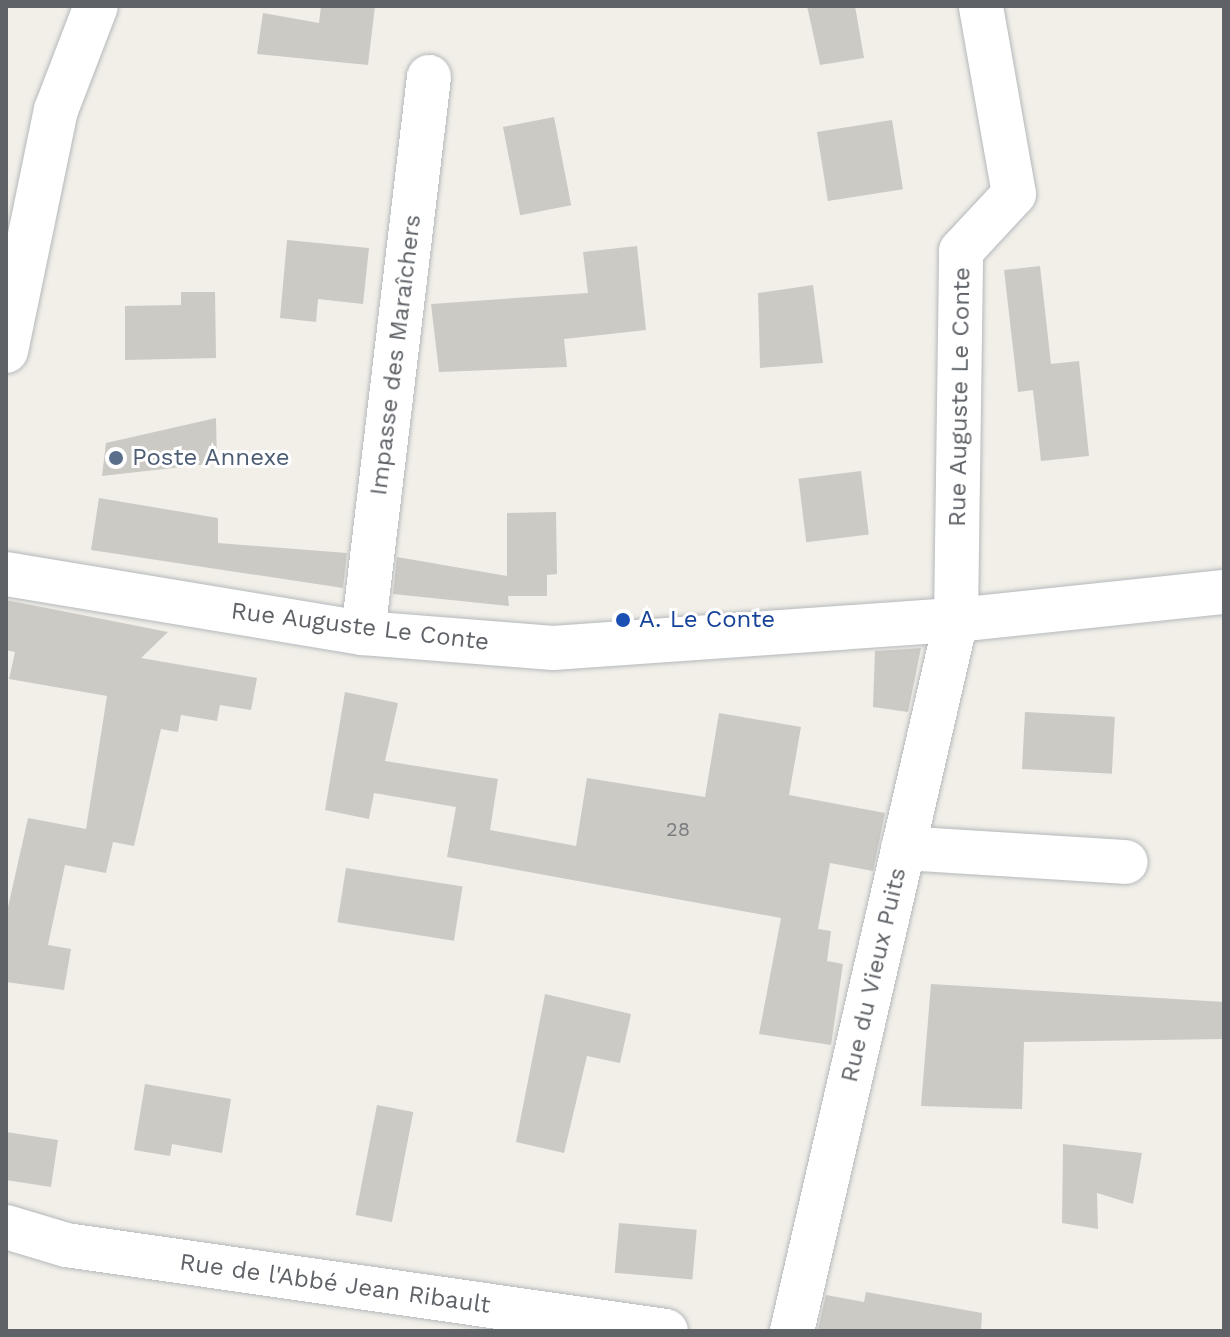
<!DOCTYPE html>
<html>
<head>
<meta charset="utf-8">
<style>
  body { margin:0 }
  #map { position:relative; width:1230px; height:1337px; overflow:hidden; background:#f1efe8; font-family:"Work Sans",sans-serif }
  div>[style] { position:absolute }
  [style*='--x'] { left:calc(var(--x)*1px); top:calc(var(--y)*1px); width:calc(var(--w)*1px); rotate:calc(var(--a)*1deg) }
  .building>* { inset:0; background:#cccac5; transform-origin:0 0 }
  .roads { filter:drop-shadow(0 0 2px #b5b8bc) drop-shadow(0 0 2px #b5b8bc) }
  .minor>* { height:44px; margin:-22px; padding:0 22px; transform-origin:22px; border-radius:22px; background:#fff }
  .dots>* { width:22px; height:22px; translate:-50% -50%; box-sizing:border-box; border:4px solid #fff; border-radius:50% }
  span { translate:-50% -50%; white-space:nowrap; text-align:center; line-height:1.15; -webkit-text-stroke:6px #fff; paint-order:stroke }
  .number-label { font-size:20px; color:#7a7d7f }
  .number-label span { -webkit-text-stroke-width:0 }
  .street-label { font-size:24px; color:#5f6368 }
  .service-label { font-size:24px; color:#4e5e75 }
  .left { translate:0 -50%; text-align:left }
  .transit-label { font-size:24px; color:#164399 }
  .frame { position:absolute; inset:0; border:8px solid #5f6368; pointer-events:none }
</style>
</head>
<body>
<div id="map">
  <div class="building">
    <div style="clip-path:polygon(321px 6px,375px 6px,368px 65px,257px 54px,263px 13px,319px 23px)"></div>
    <div style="clip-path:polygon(807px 6px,855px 6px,864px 58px,820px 65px)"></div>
    <div style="left:554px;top:117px;width:90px;height:52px;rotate:79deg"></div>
    <div style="left:892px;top:120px;width:70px;height:76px;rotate:81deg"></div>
    <div style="clip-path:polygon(287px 240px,369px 248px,363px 304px,318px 299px,316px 322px,280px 318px)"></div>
    <div style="clip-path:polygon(637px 246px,646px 330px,564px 339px,567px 367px,439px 372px,431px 304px,588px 293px,583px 252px)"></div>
    <div style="clip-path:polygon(1040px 266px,1051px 364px,1079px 361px,1089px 456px,1041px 461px,1033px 390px,1018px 392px,1004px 270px)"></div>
    <div style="clip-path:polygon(813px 285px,823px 363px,760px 368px,758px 293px)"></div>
    <div style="clip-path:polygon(181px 292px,215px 292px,216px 358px,125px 360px,125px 306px,181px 305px)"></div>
    <div style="clip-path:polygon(216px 418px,217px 463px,102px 476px,106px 443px)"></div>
    <div style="left:861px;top:471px;width:64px;height:63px;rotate:83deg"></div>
    <div style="clip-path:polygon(99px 498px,218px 518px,218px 543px,347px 553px,343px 588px,91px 550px)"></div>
    <div style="clip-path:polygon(556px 512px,557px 574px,547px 575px,547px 596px,508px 596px,509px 606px,393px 594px,397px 557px,507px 576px,507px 513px)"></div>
    <div style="clip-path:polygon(6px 600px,168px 632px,141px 658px,257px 678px,251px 710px,220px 705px,217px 721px,181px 715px,178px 732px,161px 729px,134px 846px,113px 842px,106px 873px,65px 865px,48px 945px,71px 949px,64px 990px,6px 982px,6px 916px,28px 818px,86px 829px,107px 696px,9px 679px,15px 652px,6px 650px)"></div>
    <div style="clip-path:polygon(921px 648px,908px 712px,873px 707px,875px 651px)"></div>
    <div style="clip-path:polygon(345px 692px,398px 703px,385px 761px,498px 779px,490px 830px,576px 846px,587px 778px,705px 797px,719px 713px,801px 727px,789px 795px,885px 813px,873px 871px,830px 863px,818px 929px,831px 931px,827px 961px,843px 964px,831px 1045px,759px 1034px,781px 918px,447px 857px,456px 807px,374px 793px,369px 819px,325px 810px)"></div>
    <div style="left:1025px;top:712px;width:90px;height:57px;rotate:3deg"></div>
    <div style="left:346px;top:868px;width:118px;height:55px;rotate:9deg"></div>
    <div style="clip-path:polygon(931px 984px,1224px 1002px,1224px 1039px,1024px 1042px,1022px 1109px,921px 1106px)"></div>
    <div style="clip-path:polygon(545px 994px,631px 1014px,620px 1063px,587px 1056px,564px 1153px,516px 1142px)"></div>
    <div style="clip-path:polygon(145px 1084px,231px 1099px,222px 1153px,172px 1144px,170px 1156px,134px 1150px)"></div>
    <div style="left:377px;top:1105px;width:37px;height:112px;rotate:11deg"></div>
    <div style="clip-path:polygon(6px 1132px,58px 1140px,51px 1187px,6px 1180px)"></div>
    <div style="clip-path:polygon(1063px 1144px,1142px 1153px,1133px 1204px,1097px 1193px,1098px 1229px,1062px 1223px)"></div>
    <div style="left:619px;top:1223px;width:78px;height:50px;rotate:5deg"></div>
    <div style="clip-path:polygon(866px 1292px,982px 1313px,981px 1331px,818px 1329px,826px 1295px,864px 1302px)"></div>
  </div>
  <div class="roads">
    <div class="minor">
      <div style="--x:6;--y:351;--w:246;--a:-78.3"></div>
      <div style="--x:56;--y:110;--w:111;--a:-69"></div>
      <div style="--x:6;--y:574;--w:362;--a:9.4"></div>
      <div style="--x:363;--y:633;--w:191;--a:4.5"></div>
      <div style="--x:553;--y:648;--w:404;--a:-4"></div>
      <div style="--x:956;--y:620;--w:269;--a:-6"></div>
      <div style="--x:363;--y:633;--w:560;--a:-83.23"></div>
      <div style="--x:903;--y:848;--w:223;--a:3.6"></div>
      <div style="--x:6;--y:1227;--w:63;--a:16.7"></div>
      <div style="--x:66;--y:1245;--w:606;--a:8.16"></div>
      <div style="--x:792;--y:1331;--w:730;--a:-77.01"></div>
      <div style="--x:956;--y:620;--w:369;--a:-89.2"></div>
      <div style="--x:961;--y:251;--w:78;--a:-47.1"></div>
      <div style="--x:1014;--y:194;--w:191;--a:-100"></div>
    </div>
  </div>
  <div class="dots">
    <div style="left:116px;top:458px;background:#5c6f8a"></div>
    <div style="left:623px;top:620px;background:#1a4fb4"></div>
  </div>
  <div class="number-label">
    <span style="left:678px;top:829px">28</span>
  </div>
  <div class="street-label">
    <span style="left:396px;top:355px;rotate:-83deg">Impasse des Maraîchers</span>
    <span style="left:960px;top:397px;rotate:-89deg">Rue Auguste Le Conte</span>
    <span style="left:360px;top:627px;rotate:7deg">Rue Auguste Le Conte</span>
    <span style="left:874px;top:975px;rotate:-77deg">Rue du Vieux Puits</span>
    <span style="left:335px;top:1284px;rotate:8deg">Rue de l'Abbé Jean Ribault</span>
  </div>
  <div class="service-label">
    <span class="left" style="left:132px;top:458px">Poste Annexe</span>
  </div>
  <div class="transit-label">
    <span class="left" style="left:639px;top:620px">A. Le Conte</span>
  </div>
  <div class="frame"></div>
</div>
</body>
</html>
